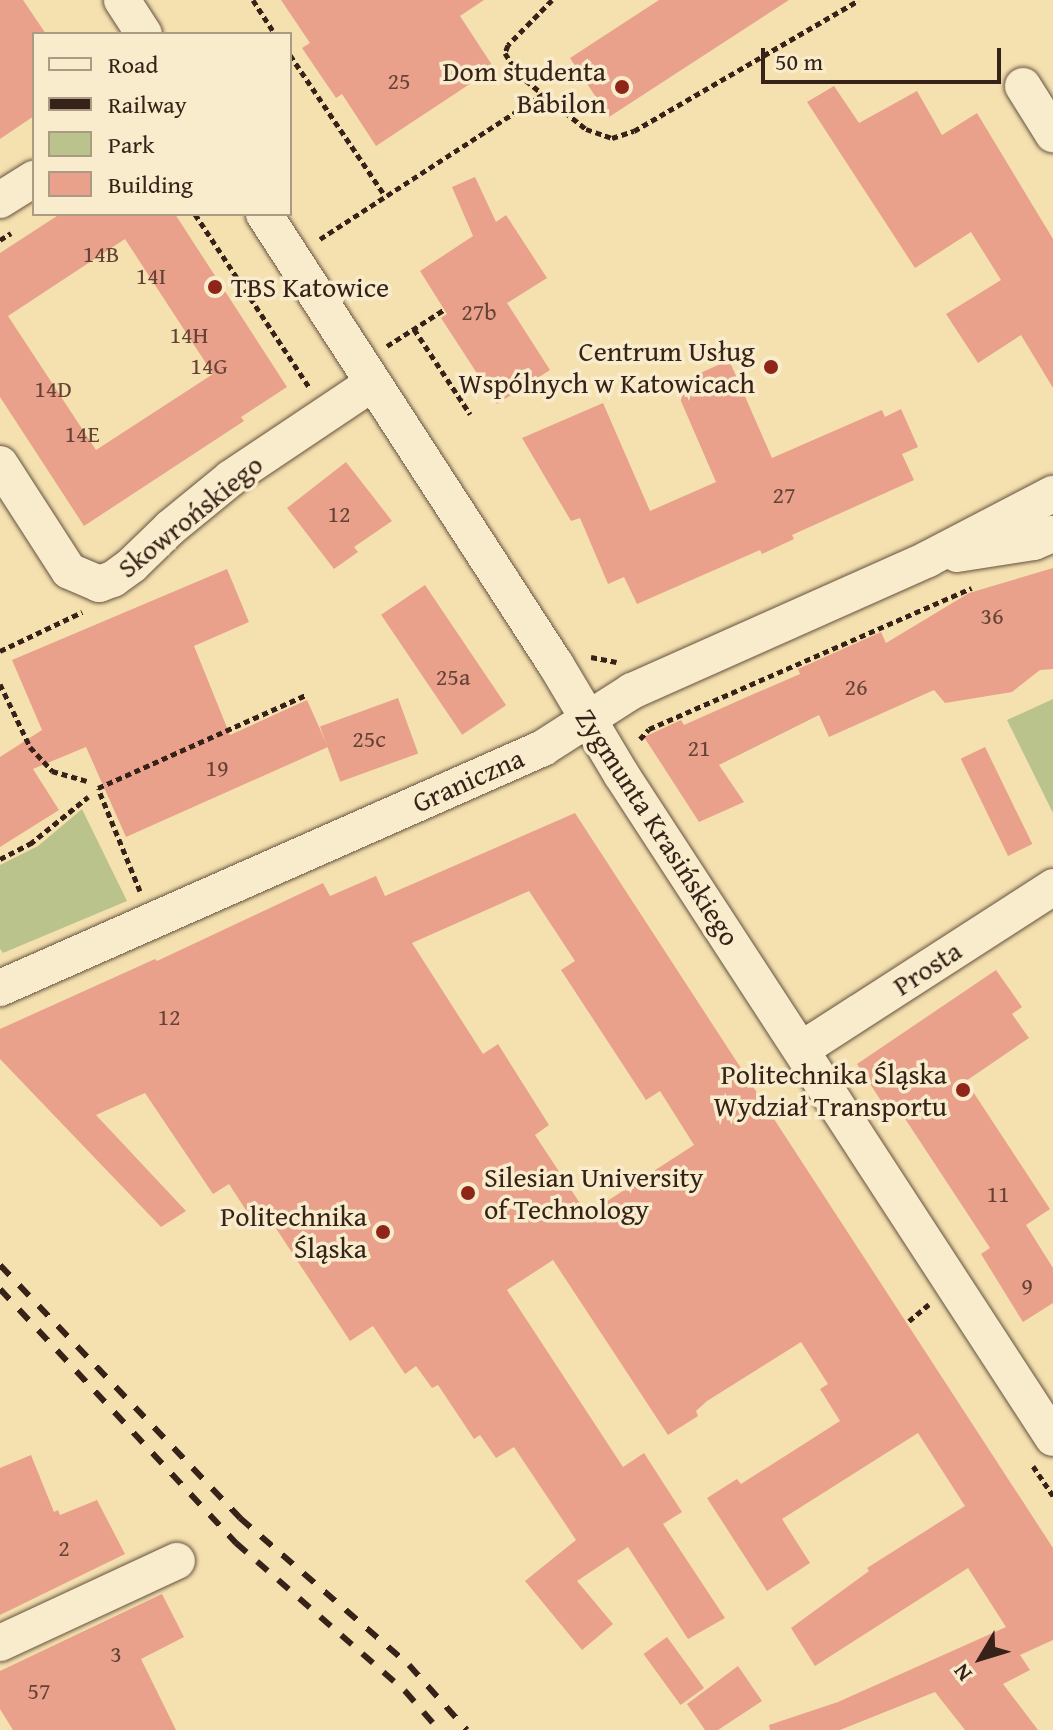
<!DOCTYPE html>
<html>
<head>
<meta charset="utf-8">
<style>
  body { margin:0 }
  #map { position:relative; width:1053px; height:1730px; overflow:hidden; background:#f5e1b0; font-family:"Gentium Book Plus",serif }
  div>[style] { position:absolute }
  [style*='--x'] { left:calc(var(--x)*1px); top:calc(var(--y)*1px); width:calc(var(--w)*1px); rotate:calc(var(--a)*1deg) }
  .green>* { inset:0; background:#bac38c }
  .building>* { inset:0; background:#e9a18b; transform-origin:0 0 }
  .path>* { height:5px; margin-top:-2.5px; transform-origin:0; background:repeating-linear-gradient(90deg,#372219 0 6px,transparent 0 10px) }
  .roads { filter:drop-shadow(0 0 2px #66523f) drop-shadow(0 0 2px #66523f) }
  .minor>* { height:36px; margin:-18px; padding:0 18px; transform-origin:18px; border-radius:18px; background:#f8eccc }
  .rail>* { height:6px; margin-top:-3px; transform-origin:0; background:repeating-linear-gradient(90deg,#372219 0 14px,transparent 0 28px) }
  .dots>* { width:22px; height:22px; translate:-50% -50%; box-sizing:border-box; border:4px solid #f8eccc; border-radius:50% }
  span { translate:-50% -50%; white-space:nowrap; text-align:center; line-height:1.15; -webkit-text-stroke:7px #f8eccc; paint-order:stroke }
  .number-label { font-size:24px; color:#644236 }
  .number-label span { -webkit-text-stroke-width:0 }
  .poi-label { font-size:28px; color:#372219 }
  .right { translate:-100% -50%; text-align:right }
  .left { translate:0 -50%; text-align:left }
  .street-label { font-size:28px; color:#372219 }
  .legend { position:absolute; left:32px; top:32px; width:260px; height:184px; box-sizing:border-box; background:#f8eccc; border:2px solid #ab9b84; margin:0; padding:10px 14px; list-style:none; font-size:24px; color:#372219 }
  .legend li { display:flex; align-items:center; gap:16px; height:40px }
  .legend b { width:40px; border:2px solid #ab9b84 }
  .north { position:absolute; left:941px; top:1618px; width:80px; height:80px; -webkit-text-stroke:6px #f8eccc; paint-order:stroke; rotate:232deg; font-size:22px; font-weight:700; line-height:32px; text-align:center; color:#372219 }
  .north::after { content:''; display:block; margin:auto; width:28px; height:36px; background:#372219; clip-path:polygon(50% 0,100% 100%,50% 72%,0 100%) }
  .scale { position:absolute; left:761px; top:48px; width:240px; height:36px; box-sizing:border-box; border:4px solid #372219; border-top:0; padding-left:10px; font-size:24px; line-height:28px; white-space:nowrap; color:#372219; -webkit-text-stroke:6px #f8eccc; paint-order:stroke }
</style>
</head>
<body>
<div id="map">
  <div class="green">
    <div style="clip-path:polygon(1053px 699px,1053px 813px,1007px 720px)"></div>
    <div style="clip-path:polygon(82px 809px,127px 901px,3px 953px,0 949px,0 865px,38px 846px)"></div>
  </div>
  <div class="building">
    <div style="clip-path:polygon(0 0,23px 0,46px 34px,34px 34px,34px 116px,0 139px)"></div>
    <div style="clip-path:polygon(281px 0,484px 0,460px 16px,494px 68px,376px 146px,342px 94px,336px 98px,302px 48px,310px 43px)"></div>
    <div style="clip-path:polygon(659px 0,789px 0,609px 117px,570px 58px)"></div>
    <div style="clip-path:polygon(834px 86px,859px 123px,917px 91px,942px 135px,977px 113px,1053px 239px,1053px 388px,1021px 335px,978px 363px,946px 314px,1001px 280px,971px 232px,915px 268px,807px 102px)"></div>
    <div style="clip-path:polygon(475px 177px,496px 222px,506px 215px,547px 278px,507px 303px,550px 370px,497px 404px,441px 318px,447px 314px,420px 271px,473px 236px,452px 187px)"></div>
    <div style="clip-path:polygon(evenodd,60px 214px,175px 214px,287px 387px,241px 417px,244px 421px,84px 526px,0 397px,0 253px,60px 214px,125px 239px,213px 374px,96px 450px,8px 316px,125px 239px)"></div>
    <div style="clip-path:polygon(729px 360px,772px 458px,882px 410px,885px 417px,901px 409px,918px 447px,902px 454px,914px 480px,792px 535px,794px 539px,762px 554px,760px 550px,637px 604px,624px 577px,608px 584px,580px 518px,571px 521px,522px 438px,603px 403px,650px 511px,716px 482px,674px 385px)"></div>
    <div style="clip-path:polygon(346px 462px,392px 521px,354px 547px,358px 552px,334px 569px,287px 508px)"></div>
    <div style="clip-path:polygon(1053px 568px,1053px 669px,1040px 670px,1012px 692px,945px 703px,934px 690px,829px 737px,819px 715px,719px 765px,744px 802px,699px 822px,644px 737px,681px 720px,684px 725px,749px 696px,800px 674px,798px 669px,881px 632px,886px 643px,969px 593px)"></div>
    <div style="clip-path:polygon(227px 569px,249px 622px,194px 646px,230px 735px,307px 700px,328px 747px,126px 837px,86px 747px,33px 769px,59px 810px,0 847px,0 757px,42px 730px,12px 660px)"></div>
    <div style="left:425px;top:585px;width:145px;height:53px;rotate:56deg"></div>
    <div style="left:398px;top:698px;width:59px;height:83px;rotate:70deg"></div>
    <div style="left:985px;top:747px;width:108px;height:27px;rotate:64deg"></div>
    <div style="clip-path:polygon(evenodd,575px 813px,1053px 1548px,1053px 1640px,1020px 1655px,1030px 1670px,1003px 1684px,1038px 1730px,965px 1730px,935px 1692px,840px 1730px,770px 1730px,769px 1725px,838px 1702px,1006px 1627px,968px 1568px,815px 1666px,791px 1628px,869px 1571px,867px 1568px,965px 1506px,918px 1433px,782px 1519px,810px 1563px,767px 1591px,707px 1498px,737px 1479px,741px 1484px,840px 1421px,820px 1389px,828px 1384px,801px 1342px,707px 1401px,696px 1411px,698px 1416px,668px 1435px,553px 1260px,507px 1290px,623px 1467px,644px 1453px,682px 1512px,663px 1524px,725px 1618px,688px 1639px,628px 1547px,577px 1581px,613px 1624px,582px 1650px,525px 1581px,576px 1540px,514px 1447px,496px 1458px,480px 1435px,474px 1439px,438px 1385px,432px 1388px,416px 1366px,405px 1374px,373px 1326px,350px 1341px,264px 1210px,251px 1218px,229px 1184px,213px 1194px,145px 1093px,96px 1115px,186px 1211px,161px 1227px,0 1059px,0 1029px,155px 959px,157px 961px,323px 883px,330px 896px,376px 876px,385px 896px,575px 813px,529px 891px,575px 961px,561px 970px,646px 1100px,660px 1091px,694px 1145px,587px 1214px,535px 1135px,549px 1125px,498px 1044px,483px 1054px,412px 943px,529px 891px)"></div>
    <div style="clip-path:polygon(996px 970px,1022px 1007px,1012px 1014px,1029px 1038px,966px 1081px,1050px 1209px,1026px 1225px,1053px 1268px,1053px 1303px,1023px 1322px,981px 1254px,990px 1248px,900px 1111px,891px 1116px,857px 1064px)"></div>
    <div style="clip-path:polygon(31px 1455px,54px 1512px,58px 1510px,60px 1515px,97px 1500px,125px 1554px,0 1615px,0 1468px)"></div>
    <div style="clip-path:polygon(162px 1594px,184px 1637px,141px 1659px,176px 1730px,13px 1730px,0 1709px,0 1671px)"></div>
    <div style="left:667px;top:1637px;width:63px;height:29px;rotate:54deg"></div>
    <div style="clip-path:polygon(738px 1666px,762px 1701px,718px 1730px,705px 1730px,687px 1704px)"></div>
  </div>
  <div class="path">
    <div style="--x:253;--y:0;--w:40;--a:57.1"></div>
    <div style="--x:552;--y:0;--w:63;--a:134.4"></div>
    <div style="--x:508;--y:45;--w:9;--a:111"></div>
    <div style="--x:505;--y:53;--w:25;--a:58"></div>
    <div style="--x:518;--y:74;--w:87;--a:39"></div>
    <div style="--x:586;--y:129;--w:28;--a:19"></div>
    <div style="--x:612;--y:138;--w:23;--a:-18"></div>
    <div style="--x:634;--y:131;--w:260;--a:-30.2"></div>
    <div style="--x:290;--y:55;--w:170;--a:56"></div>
    <div style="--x:195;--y:214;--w:207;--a:56.6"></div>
    <div style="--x:320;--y:239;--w:266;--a:-33"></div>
    <div style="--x:0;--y:240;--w:13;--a:-32"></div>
    <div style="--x:414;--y:329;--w:102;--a:56.6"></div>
    <div style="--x:387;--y:346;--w:69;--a:-32.5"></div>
    <div style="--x:0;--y:651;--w:91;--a:-25.4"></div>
    <div style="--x:591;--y:657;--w:26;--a:11"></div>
    <div style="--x:0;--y:684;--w:70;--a:64.5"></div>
    <div style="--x:30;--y:747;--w:33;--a:47"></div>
    <div style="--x:52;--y:771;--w:36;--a:16"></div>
    <div style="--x:640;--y:739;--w:13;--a:-48"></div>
    <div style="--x:649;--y:729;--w:352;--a:-23.6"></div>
    <div style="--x:0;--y:859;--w:34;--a:-27"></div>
    <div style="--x:30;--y:844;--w:75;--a:-39"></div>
    <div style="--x:140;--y:891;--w:111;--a:-112.2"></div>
    <div style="--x:98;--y:788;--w:228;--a:-24.1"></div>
    <div style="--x:909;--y:1321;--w:26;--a:-40"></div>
    <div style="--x:1033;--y:1466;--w:36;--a:56"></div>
  </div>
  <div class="roads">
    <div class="minor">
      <div style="--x:122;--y:0;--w:40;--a:57.1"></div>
      <div style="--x:1023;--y:86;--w:57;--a:58"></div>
      <div style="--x:0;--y:200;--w:40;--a:-32"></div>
      <div style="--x:264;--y:214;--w:537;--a:57.08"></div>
      <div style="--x:556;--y:665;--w:127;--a:59.2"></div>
      <div style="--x:621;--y:774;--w:792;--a:56.95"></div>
      <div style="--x:0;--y:464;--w:127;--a:57.2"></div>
      <div style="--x:69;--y:571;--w:33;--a:23"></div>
      <div style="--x:99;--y:584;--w:15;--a:-20"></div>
      <div style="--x:113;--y:579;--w:24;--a:-36"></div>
      <div style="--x:132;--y:565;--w:53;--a:-44.2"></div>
      <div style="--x:170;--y:528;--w:79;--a:-39.3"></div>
      <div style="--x:231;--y:478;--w:171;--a:-33.8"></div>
      <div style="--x:957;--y:554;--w:78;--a:-8.9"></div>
      <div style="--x:1034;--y:542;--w:21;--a:-23"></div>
      <div style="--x:0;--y:988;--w:594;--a:-23.84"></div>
      <div style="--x:543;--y:748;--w:106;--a:-32.6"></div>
      <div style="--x:632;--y:691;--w:324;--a:-24"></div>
      <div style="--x:928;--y:559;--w:141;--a:-27.5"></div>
      <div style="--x:802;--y:1049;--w:299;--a:-32.8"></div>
      <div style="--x:0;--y:1643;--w:195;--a:-24.9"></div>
    </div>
  </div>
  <div class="rail">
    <div style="--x:0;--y:1265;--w:349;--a:46.5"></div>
    <div style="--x:240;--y:1518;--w:224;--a:41"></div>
    <div style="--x:409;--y:1665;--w:87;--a:48.3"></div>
    <div style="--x:0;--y:1289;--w:347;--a:47.1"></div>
    <div style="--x:236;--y:1543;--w:225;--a:41.2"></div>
    <div style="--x:405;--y:1691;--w:52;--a:48.9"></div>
  </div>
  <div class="dots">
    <div style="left:622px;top:87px;background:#8f2418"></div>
    <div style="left:215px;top:287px;background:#8f2418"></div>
    <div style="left:771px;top:367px;background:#8f2418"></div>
    <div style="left:963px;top:1090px;background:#8f2418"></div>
    <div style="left:468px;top:1193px;background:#8f2418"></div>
    <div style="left:383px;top:1232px;background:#8f2418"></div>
  </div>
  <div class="number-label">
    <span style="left:399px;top:81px">25</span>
    <span style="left:101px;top:254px">14B</span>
    <span style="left:151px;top:276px">14I</span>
    <span style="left:479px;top:312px">27b</span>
    <span style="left:189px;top:335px">14H</span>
    <span style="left:209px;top:366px">14G</span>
    <span style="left:53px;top:389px">14D</span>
    <span style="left:82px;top:434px">14E</span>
    <span style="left:784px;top:495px">27</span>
    <span style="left:339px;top:514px">12</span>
    <span style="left:992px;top:616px">36</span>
    <span style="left:453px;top:677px">25a</span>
    <span style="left:856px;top:687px">26</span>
    <span style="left:369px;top:739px">25c</span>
    <span style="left:699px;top:748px">21</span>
    <span style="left:217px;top:768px">19</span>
    <span style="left:169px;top:1017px">12</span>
    <span style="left:998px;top:1194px">11</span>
    <span style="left:1027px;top:1286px">9</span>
    <span style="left:64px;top:1548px">2</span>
    <span style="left:116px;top:1654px">3</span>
    <span style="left:39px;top:1691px">57</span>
  </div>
  <div class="poi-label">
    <span class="right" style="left:606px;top:87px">Dom studenta<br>Babilon</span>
    <span class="left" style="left:231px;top:287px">TBS Katowice</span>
    <span class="right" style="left:755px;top:367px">Centrum Usług<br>Wspólnych w Katowicach</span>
    <span class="right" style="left:947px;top:1090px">Politechnika Śląska<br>Wydział Transportu</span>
    <span class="left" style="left:484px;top:1193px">Silesian University<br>of Technology</span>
    <span class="right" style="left:367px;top:1232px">Politechnika<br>Śląska</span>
  </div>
  <div class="street-label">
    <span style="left:190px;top:516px;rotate:-39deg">Skowrońskiego</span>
    <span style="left:468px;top:780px;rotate:-24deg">Graniczna</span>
    <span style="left:658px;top:827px;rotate:57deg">Zygmunta Krasińskiego</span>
    <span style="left:927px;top:968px;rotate:-33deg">Prosta</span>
  </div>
  <ul class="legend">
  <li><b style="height:10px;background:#f8eccc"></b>Road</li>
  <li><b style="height:10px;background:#372219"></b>Railway</li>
  <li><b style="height:22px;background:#bac38c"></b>Park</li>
  <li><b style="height:22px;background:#e9a18b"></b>Building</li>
  </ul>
  <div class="north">N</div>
  <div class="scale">50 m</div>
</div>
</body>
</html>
